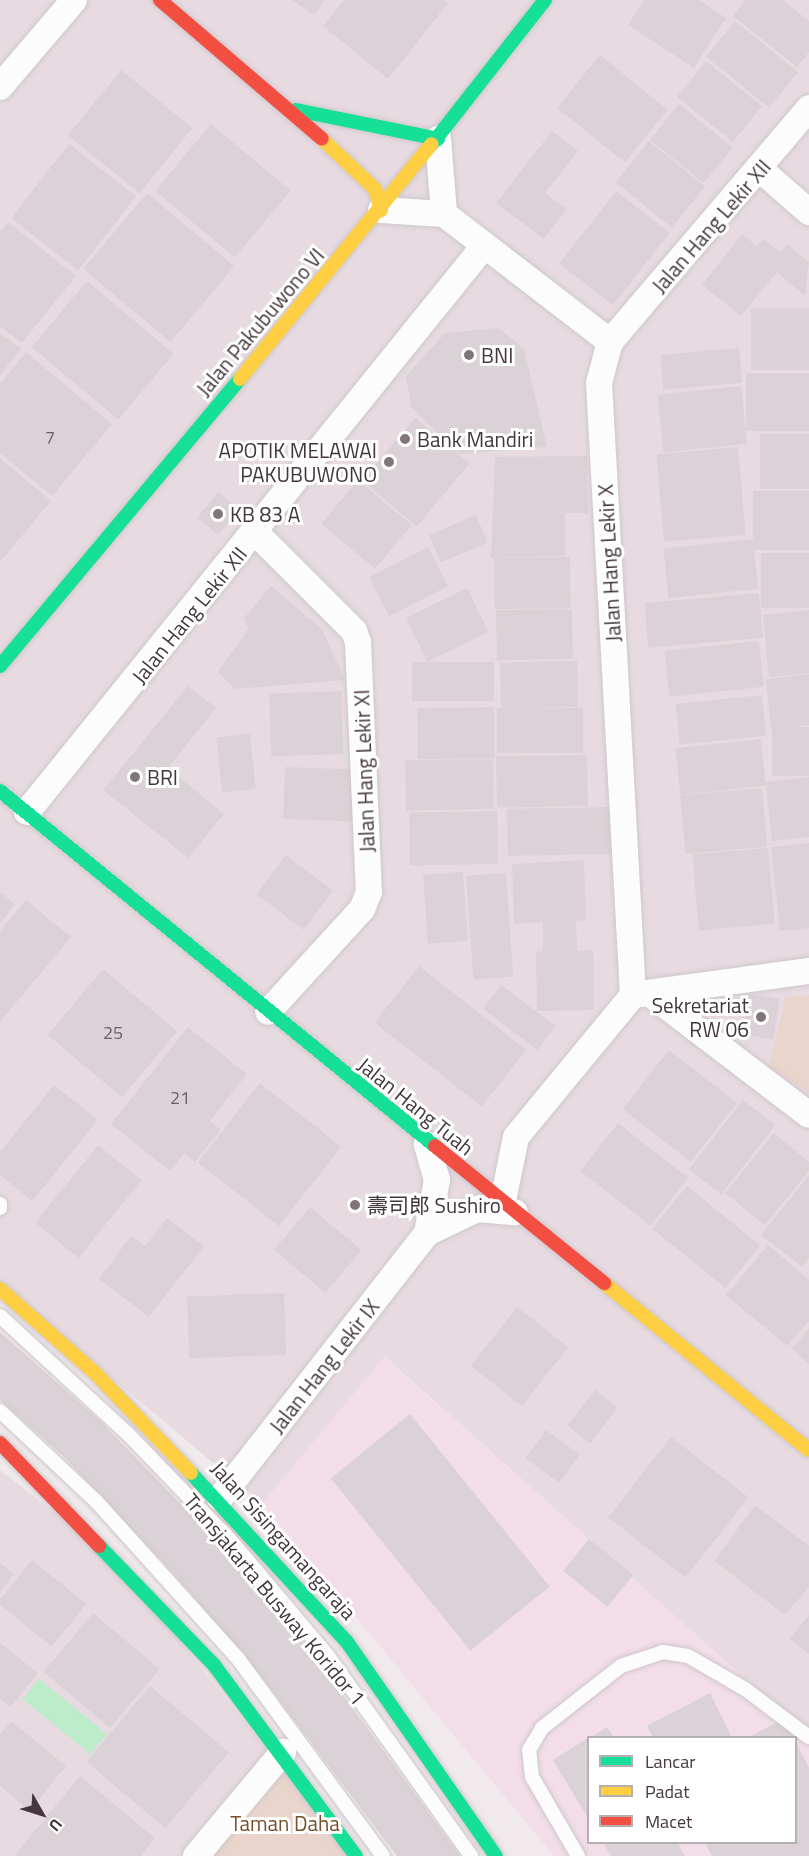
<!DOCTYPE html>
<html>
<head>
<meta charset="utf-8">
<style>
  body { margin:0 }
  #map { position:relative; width:809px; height:1856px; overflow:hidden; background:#f0eaed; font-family:"Titillium Web","Noto Sans SC",sans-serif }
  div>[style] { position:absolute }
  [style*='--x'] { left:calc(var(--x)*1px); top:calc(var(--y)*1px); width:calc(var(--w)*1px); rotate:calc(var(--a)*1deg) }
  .residential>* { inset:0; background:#e7dbe1 }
  .commercial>* { inset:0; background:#f2dde8 }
  .green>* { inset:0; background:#ead5cc }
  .water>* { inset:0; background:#bcecca; transform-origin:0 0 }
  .building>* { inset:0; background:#dad2d6; transform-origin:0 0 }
  .roads { filter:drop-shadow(0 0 2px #cec7cb) drop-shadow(0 0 2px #cec7cb) }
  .lane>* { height:14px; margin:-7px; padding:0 7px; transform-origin:7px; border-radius:7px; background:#fdfcfc }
  .street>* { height:26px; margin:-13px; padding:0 13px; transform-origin:13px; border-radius:13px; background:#fdfcfc }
  .fast>* { height:14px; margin:-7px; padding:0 7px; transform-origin:7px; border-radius:7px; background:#16e098 }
  .slow>* { height:14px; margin:-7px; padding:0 7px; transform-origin:7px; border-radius:7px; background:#ffcf43 }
  .jam>* { height:14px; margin:-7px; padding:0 7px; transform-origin:7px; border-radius:7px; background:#f24e42 }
  .dots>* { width:16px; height:16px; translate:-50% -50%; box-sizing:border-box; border:3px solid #fff; border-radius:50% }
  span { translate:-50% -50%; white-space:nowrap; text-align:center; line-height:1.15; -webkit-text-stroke:6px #fff; paint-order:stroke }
  .number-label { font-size:18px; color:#6b5e65 }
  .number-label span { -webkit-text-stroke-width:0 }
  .street-label { font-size:21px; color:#45363e }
  .poi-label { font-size:21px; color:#45363e }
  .left { translate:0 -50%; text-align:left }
  .right { translate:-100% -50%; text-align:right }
  .park-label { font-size:21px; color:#75512c }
  .legend { position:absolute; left:587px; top:1736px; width:210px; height:108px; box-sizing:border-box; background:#fff; border:2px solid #b5afb2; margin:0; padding:8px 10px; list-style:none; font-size:18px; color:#45363e }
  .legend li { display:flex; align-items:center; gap:12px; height:30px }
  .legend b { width:30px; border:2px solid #b5afb2 }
  .north { position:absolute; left:12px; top:1784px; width:60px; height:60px; -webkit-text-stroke:4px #fff; paint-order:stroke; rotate:129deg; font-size:16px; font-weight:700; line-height:24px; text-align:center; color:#45363e }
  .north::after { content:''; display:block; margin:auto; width:21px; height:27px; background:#45363e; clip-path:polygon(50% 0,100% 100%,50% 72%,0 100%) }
</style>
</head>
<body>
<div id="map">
  <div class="residential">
    <div style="clip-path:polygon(0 0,809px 0,809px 1736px,385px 1357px,262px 1504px,0 1284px)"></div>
    <div style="clip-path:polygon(0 1470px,113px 1557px,351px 1856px,0 1856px)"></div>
  </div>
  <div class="commercial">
    <div style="clip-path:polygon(evenodd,384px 1357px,809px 1736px,809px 1856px,554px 1856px,262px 1504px,384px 1357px,588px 1738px,796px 1738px,796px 1842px,588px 1842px,588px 1738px)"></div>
  </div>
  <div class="green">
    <div style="clip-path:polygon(809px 995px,809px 1093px,769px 1067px,786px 997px)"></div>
    <div style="clip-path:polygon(287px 1768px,351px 1856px,211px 1856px)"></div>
  </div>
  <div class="water">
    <div style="left:39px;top:1679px;width:87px;height:26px;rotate:39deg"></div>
  </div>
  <div class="building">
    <div style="clip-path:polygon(292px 0,325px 0,314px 15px)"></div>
    <div style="clip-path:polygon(344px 0,444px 0,448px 3px,388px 79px,323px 26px)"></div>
    <div style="clip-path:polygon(644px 0,699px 0,726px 18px,694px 68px,628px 25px)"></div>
    <div style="clip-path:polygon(746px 0,783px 0,809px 21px,809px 52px,797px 67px,733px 16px)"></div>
    <div style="left:735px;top:21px;width:81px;height:46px;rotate:39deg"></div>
    <div style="left:600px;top:55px;width:87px;height:68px;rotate:39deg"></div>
    <div style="left:706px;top:61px;width:72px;height:46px;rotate:39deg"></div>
    <div style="left:121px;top:70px;width:92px;height:84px;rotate:39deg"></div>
    <div style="left:679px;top:104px;width:69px;height:46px;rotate:39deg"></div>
    <div style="left:211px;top:124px;width:104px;height:87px;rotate:40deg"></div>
    <div style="clip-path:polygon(552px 131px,578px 151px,545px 193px,567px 209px,544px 239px,496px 203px)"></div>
    <div style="left:649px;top:141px;width:72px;height:53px;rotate:39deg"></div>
    <div style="left:69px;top:144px;width:85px;height:94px;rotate:38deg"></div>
    <div style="left:616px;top:191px;width:68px;height:92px;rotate:38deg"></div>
    <div style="left:147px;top:193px;width:114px;height:99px;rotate:40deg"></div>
    <div style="clip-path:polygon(8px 222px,76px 276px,22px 343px,0 326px,0 232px)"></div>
    <div style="clip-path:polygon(742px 234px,757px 246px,763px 239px,780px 252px,787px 244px,809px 262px,805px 296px,777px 272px,741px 316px,702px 285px)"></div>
    <div style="left:87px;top:281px;width:113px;height:86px;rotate:40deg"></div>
    <div style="left:809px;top:308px;width:62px;height:58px;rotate:90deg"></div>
    <div style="clip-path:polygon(499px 328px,524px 349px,547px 447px,459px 454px,411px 407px,406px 376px,445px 333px)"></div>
    <div style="clip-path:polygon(0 333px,21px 349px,0 375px)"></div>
    <div style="left:739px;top:348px;width:35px;height:79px;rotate:85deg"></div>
    <div style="clip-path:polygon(26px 352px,112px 424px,52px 496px,0 453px,0 384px)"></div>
    <div style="left:809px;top:373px;width:58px;height:63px;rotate:90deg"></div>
    <div style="left:741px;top:386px;width:58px;height:84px;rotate:84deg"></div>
    <div style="left:415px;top:418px;width:71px;height:82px;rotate:40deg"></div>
    <div style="left:809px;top:434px;width:55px;height:49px;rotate:90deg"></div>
    <div style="left:738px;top:447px;width:88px;height:82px;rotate:85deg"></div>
    <div style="clip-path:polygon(587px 456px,588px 513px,565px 513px,565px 556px,491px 558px,495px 457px)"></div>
    <div style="clip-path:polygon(0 458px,51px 501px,0 562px)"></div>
    <div style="left:358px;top:480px;width:70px;height:57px;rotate:40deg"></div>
    <div style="left:809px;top:491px;width:59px;height:56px;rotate:90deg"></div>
    <div style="left:218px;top:492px;width:27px;height:33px;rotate:39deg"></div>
    <div style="left:476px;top:515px;width:30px;height:51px;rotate:67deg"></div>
    <div style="left:753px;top:539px;width:50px;height:90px;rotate:84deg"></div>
    <div style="left:428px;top:547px;width:44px;height:66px;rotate:63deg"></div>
    <div style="left:809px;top:553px;width:55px;height:48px;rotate:90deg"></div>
    <div style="left:570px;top:557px;width:51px;height:76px;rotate:89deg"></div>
    <div style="clip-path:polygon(271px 586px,322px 629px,345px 680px,235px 689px,218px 672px,249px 628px,244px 618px)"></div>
    <div style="left:467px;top:588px;width:49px;height:68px;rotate:64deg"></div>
    <div style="left:759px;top:593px;width:45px;height:115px;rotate:85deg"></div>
    <div style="left:572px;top:609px;width:50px;height:76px;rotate:89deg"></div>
    <div style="clip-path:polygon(809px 610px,809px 673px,769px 677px,763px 615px)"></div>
    <div style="left:759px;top:641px;width:46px;height:95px;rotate:84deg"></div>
    <div style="left:577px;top:661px;width:46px;height:77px;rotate:89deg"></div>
    <div style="left:494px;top:662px;width:39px;height:82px;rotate:90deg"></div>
    <div style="clip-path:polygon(809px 674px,809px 725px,771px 730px,766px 679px)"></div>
    <div style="clip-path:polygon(188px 686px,216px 708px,168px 768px,224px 814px,188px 858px,103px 790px)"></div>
    <div style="left:341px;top:691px;width:63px;height:72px;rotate:88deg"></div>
    <div style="left:762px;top:695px;width:41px;height:87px;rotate:84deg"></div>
    <div style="left:494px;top:707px;width:51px;height:77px;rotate:89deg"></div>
    <div style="left:583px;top:708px;width:45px;height:86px;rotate:90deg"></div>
    <div style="left:809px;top:727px;width:49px;height:37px;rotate:90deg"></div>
    <div style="left:250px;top:734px;width:55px;height:34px;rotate:84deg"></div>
    <div style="left:761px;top:739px;width:47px;height:86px;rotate:84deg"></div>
    <div style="left:587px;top:755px;width:51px;height:91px;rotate:89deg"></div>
    <div style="left:493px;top:759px;width:50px;height:88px;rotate:89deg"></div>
    <div style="left:285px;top:767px;width:69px;height:52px;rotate:2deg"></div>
    <div style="clip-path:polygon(809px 777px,809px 837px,772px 841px,766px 782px)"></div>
    <div style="left:762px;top:788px;width:59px;height:82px;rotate:85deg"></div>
    <div style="left:609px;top:807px;width:47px;height:102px;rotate:89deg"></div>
    <div style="left:497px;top:811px;width:53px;height:88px;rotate:89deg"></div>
    <div style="clip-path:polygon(809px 843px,809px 928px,780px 931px,771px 847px)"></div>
    <div style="left:768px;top:848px;width:76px;height:76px;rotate:85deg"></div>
    <div style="left:286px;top:855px;width:59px;height:49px;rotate:37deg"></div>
    <div style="clip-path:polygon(584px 860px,586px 920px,576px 921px,577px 951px,593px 950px,594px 1010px,537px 1011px,536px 952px,543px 951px,543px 922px,514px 924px,512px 864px)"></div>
    <div style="left:463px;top:872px;width:69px;height:40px;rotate:86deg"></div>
    <div style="left:506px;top:873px;width:104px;height:40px;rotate:86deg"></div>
    <div style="clip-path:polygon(0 892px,15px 904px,0 923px)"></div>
    <div style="clip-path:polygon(26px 900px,71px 937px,0 1022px,0 931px)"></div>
    <div style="left:419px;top:966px;width:136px;height:72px;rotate:38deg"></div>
    <div style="left:103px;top:969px;width:97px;height:86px;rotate:40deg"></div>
    <div style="left:501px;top:985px;width:68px;height:30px;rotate:37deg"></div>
    <div style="left:749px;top:994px;width:31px;height:41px;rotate:9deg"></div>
    <div style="clip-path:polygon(188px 1027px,247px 1074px,210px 1121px,221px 1130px,195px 1162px,184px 1153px,170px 1171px,111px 1124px)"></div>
    <div style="left:669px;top:1050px;width:86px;height:75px;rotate:38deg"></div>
    <div style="left:260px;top:1083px;width:103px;height:101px;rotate:38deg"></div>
    <div style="clip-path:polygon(54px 1085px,98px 1120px,32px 1201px,0 1175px,0 1152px)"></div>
    <div style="left:743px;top:1100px;width:41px;height:88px;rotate:38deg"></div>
    <div style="left:618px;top:1123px;width:89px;height:61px;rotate:38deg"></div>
    <div style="clip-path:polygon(774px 1133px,809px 1162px,809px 1171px,765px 1225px,725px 1193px)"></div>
    <div style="left:98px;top:1145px;width:56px;height:100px;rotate:39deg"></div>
    <div style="clip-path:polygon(809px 1175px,809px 1258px,802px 1267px,761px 1235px)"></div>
    <div style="left:687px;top:1186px;width:94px;height:55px;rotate:39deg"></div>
    <div style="left:310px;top:1207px;width:67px;height:56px;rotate:40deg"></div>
    <div style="clip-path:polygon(167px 1218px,204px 1246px,149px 1317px,99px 1279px,131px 1236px,145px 1246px)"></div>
    <div style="clip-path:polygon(768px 1245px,809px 1280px,809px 1321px,787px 1346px,726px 1295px)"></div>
    <div style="left:284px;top:1293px;width:62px;height:97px;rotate:88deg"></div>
    <div style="left:517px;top:1307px;width:65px;height:75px;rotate:38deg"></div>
    <div style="clip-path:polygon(809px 1328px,809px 1364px,792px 1349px)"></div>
    <div style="clip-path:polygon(0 1332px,99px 1420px,214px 1538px,313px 1654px,460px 1856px,397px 1856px,264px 1680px,175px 1575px,64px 1457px,0 1400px)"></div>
    <div style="left:595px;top:1390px;width:29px;height:45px;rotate:38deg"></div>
    <div style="left:410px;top:1414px;width:222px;height:102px;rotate:51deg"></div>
    <div style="left:546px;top:1430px;width:42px;height:35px;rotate:36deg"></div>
    <div style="left:671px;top:1437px;width:98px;height:102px;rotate:38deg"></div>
    <div style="clip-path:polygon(755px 1505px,809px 1546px,809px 1587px,785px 1615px,714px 1561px)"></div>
    <div style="left:589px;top:1539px;width:57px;height:41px;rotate:39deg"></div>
    <div style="left:32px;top:1560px;width:70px;height:55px;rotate:39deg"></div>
    <div style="clip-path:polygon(0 1563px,14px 1574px,0 1592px)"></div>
    <div style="left:93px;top:1613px;width:87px;height:77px;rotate:40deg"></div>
    <div style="clip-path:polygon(809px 1615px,809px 1654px,790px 1639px)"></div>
    <div style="clip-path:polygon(0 1643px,38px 1673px,11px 1707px,0 1699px)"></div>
    <div style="left:150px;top:1686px;width:103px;height:99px;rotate:40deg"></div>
    <div style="clip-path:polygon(710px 1693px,732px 1738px,653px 1738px,647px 1726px)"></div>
    <div style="clip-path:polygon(784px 1719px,793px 1738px,747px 1738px)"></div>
    <div style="clip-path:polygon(11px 1721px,66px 1766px,30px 1811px,0 1786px,0 1735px)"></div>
    <div style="clip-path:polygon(607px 1727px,614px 1738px,590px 1738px)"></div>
    <div style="clip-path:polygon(588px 1738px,588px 1818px,553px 1760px)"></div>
    <div style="clip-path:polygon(796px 1742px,809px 1768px,809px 1856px,712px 1856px,705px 1842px,796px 1842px)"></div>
    <div style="clip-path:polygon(80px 1776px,155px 1838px,141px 1856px,14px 1856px)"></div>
    <div style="clip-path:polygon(603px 1842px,677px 1842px,685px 1856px,611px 1856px)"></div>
  </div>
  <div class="roads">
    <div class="lane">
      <div style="--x:0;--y:1204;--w:4;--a:90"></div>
      <div style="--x:0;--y:1316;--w:176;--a:42.7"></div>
      <div style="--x:129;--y:1435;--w:149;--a:46.1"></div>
      <div style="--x:232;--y:1542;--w:149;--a:49.9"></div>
      <div style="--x:328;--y:1656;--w:246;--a:54.4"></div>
      <div style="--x:0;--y:1411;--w:132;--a:43.2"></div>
      <div style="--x:96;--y:1501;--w:214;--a:48"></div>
      <div style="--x:239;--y:1660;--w:243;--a:53.7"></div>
      <div style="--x:578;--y:1856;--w:91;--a:-120.2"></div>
      <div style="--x:532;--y:1777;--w:27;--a:-96"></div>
      <div style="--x:529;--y:1750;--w:26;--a:-59"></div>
      <div style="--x:542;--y:1728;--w:100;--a:-38.1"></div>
      <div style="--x:621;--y:1666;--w:44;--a:-18.4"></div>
      <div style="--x:663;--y:1652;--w:25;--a:9"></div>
      <div style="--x:688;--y:1656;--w:66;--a:30.1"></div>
      <div style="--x:745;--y:1689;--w:80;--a:36.9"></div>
    </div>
    <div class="street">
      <div style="--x:0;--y:87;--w:114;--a:-49.6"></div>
      <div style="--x:438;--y:139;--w:75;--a:85.4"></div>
      <div style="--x:761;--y:170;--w:64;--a:41.2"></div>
      <div style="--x:381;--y:210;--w:63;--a:3.6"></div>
      <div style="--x:444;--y:214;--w:210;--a:37.6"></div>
      <div style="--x:256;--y:533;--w:139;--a:45"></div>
      <div style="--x:354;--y:631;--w:12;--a:70"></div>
      <div style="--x:358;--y:642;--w:250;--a:87.5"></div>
      <div style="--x:369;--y:892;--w:18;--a:112"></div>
      <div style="--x:362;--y:909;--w:139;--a:132.4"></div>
      <div style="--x:27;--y:812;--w:727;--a:-51.08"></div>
      <div style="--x:649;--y:993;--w:201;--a:37.3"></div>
      <div style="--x:640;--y:994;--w:171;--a:-7.8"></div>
      <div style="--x:633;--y:995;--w:613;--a:-93.18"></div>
      <div style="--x:599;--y:383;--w:42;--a:-75"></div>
      <div style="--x:610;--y:342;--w:307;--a:-49.6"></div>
      <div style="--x:503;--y:1201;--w:65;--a:-78.5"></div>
      <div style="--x:516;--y:1137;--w:184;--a:-50.5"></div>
      <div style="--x:427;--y:1233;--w:55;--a:-25.6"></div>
      <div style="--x:477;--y:1209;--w:38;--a:5"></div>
      <div style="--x:220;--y:1498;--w:336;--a:-52"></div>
      <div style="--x:427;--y:1233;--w:54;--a:-79.3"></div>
      <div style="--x:437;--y:1180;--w:37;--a:-106"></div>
      <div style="--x:196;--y:1856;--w:136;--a:-50.1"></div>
    </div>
    <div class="fast">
      <div style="--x:296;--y:110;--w:145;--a:11.5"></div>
      <div style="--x:432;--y:144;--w:183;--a:-51.9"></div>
      <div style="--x:0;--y:666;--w:374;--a:-50.1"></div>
      <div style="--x:0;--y:791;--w:561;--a:39.22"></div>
      <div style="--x:191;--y:1473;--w:230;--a:47.3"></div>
      <div style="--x:347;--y:1642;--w:261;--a:55.2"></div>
      <div style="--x:99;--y:1546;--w:165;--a:46"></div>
      <div style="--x:214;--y:1665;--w:238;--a:53.4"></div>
    </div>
    <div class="slow">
      <div style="--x:322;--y:139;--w:73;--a:43.3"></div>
      <div style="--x:375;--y:189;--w:22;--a:74"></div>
      <div style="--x:240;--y:379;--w:303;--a:-50.8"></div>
      <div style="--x:604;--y:1283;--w:264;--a:39.2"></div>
      <div style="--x:0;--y:1289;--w:128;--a:41.5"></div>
      <div style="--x:96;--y:1374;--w:137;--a:46.2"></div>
    </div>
    <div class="jam">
      <div style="--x:160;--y:0;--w:213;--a:40.6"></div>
      <div style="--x:435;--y:1146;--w:218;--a:39"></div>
      <div style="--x:0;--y:1443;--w:143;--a:46.1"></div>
    </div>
  </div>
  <div class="dots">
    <div style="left:469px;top:355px;background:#81757b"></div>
    <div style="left:405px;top:439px;background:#81757b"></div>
    <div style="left:389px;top:462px;background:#81757b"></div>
    <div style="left:218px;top:514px;background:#81757b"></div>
    <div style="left:135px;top:777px;background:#81757b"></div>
    <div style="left:761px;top:1017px;background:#81757b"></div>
    <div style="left:355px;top:1205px;background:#81757b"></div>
  </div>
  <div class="number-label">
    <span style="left:50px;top:438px">7</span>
    <span style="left:113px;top:1033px">25</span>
    <span style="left:180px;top:1098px">21</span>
  </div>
  <div class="street-label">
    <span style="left:711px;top:226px;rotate:-49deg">Jalan Hang Lekir XII</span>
    <span style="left:260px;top:322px;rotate:-50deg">Jalan Pakubuwono VI</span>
    <span style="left:609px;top:563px;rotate:-93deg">Jalan Hang Lekir X</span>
    <span style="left:189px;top:615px;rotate:-51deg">Jalan Hang Lekir XII</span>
    <span style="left:364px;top:771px;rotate:-92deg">Jalan Hang Lekir XI</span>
    <span style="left:416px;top:1106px;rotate:39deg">Jalan Hang Tuah</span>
    <span style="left:324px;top:1366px;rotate:-52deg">Jalan Hang Lekir IX</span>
    <span style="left:284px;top:1540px;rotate:48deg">Jalan Sisingamangaraja</span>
    <span style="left:275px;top:1599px;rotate:50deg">Transjakarta Busway Koridor 1</span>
  </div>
  <div class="poi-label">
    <span class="left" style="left:481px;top:355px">BNI</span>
    <span class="left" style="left:417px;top:439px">Bank Mandiri</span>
    <span class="right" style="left:377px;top:462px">APOTIK MELAWAI<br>PAKUBUWONO</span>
    <span class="left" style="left:230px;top:514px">KB 83 A</span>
    <span class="left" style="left:147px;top:777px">BRI</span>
    <span class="right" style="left:749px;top:1017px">Sekretariat<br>RW 06</span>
    <span class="left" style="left:367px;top:1205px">壽司郎 Sushiro</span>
  </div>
  <div class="park-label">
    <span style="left:285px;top:1823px">Taman Daha</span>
  </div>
  <ul class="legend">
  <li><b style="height:8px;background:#16e098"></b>Lancar</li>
  <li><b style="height:8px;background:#ffcf43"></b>Padat</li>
  <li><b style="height:8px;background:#f24e42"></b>Macet</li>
  </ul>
  <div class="north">U</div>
</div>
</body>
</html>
